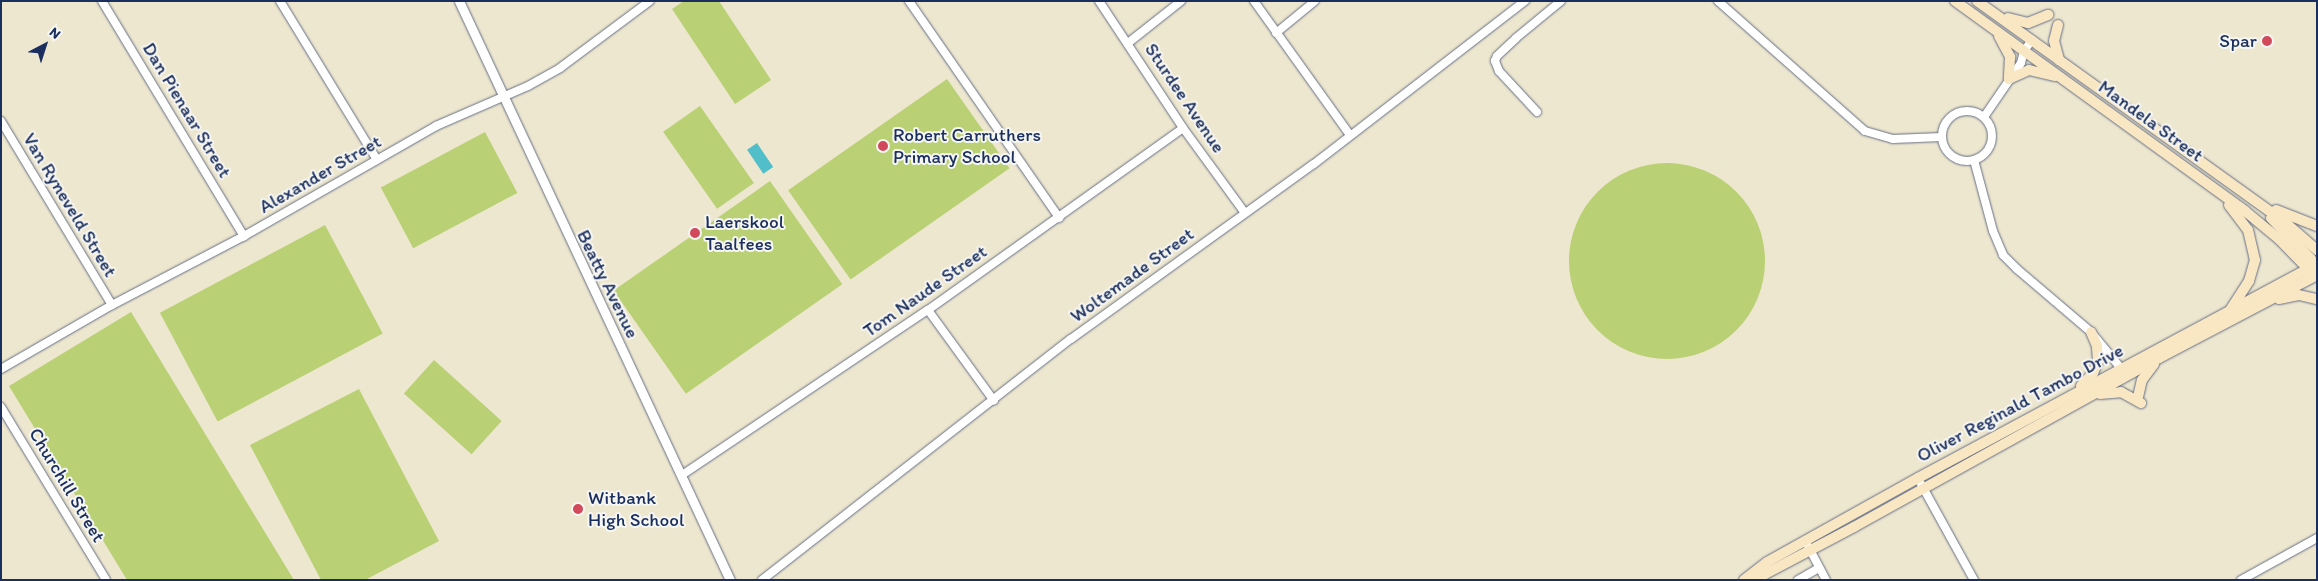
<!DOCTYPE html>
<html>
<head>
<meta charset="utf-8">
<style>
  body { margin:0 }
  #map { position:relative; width:2318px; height:581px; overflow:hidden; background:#eee7cf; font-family:Itim,sans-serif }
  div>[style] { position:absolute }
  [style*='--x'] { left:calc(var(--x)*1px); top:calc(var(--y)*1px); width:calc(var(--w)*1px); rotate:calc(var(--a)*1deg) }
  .green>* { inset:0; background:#b9d074; transform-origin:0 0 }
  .round { border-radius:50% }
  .water>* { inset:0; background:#51bec9; transform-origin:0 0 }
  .roads { filter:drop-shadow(0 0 1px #656f86) drop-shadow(0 0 1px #656f86) }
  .minor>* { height:8px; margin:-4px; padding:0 4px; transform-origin:4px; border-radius:4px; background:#fff }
  .minor>.ring { margin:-4px; padding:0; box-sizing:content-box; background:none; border:8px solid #fff; border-radius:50% }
  .tertiary>* { height:9px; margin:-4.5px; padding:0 4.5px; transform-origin:4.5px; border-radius:4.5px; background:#fff }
  .secondary>* { height:10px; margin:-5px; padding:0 5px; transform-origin:5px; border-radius:5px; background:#f9e7c3 }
  .dots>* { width:14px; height:14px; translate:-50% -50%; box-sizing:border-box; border:2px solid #f6f6f2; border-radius:50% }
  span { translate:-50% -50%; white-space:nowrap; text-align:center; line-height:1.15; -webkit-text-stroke:4px #f6f6f2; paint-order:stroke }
  .poi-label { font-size:19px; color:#1b2f5e }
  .right { translate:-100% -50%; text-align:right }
  .left { translate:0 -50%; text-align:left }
  .street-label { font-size:19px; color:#1b2f5e }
  .frame { position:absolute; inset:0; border:2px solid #1b2f5e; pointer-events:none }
  .north { position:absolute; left:20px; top:20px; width:50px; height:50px; -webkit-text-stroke:4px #f6f6f2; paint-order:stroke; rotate:40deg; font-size:14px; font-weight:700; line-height:20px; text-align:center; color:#1b2f5e }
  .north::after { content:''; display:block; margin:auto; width:18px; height:22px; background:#1b2f5e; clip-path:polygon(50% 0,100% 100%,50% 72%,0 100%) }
</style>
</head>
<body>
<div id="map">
  <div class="green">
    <div style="clip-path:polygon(684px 1px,719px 1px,771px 80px,735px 104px,672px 9px)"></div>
    <div style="left:947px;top:79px;width:109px;height:194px;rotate:55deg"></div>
    <div style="left:700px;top:106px;width:94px;height:45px;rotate:55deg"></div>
    <div style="left:485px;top:132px;width:69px;height:118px;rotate:62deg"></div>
    <div class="round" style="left:1569px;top:163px;width:196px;height:196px"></div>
    <div style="left:770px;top:181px;width:126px;height:191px;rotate:55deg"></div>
    <div style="left:325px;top:225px;width:123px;height:187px;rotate:62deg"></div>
    <div style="clip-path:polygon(131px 312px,294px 580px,127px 580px,9px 386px)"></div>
    <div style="left:434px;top:360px;width:91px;height:45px;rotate:42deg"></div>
    <div style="clip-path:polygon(359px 389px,439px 541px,365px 580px,321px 580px,250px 445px)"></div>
  </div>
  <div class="water">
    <div style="left:757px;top:143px;width:29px;height:12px;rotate:56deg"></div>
  </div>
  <div class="roads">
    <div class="minor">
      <div style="--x:102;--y:1;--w:275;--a:58.9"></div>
      <div style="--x:280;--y:1;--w:186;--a:58.6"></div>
      <div style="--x:909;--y:1;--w:264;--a:55.3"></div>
      <div style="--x:1099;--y:1;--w:152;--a:56.5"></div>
      <div style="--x:1183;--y:128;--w:105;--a:53.9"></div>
      <div style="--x:1254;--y:1;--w:165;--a:54.4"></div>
      <div style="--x:1718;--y:1;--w:196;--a:41.5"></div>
      <div style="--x:1865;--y:131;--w:29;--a:16"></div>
      <div style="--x:1893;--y:139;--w:49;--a:-2.3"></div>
      <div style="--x:1276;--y:33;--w:50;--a:-39.4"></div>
      <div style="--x:1128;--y:43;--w:68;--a:-38.4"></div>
      <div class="ring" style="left:1942px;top:111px;width:42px;height:42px"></div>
      <div style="--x:1537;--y:112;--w:56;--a:-132.8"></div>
      <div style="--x:1499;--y:71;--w:11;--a:-112"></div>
      <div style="--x:1495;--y:61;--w:5;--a:-68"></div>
      <div style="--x:1497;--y:56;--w:26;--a:-43"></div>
      <div style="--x:1516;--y:38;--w:58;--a:-39.4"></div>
      <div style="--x:1984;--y:117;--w:65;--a:-55.6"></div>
      <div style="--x:2021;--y:63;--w:12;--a:-76"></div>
      <div style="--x:2024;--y:51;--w:14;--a:-54"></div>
      <div style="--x:1;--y:121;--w:215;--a:58.9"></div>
      <div style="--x:1974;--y:160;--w:73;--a:75"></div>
      <div style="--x:1993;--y:231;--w:26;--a:67"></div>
      <div style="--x:2003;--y:255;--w:20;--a:45"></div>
      <div style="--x:2017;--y:269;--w:97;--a:40.4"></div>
      <div style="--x:2091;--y:332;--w:52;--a:50.5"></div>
      <div style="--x:928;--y:310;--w:112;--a:54"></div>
      <div style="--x:1;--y:369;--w:128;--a:-30"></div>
      <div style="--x:112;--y:305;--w:149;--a:-27.6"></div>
      <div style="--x:244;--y:236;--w:221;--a:-29.8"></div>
      <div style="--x:436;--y:126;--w:100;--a:-23.5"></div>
      <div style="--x:528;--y:86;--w:37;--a:-29"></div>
      <div style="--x:560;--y:68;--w:112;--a:-36.7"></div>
      <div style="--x:1;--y:407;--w:202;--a:58.7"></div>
      <div style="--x:682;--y:475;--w:296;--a:-33.9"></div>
      <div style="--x:928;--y:310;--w:313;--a:-35.5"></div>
      <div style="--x:1921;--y:484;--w:110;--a:61.1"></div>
      <div style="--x:1808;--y:546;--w:38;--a:62"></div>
      <div style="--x:762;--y:580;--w:392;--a:-38"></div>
      <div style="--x:1071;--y:339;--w:299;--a:-35.8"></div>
      <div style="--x:1314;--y:164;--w:267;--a:-37.7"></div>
      <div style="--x:1798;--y:580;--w:24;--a:-30"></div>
      <div style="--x:2241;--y:580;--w:87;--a:-28.9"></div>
    </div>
    <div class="tertiary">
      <div style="--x:459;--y:1;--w:639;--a:64.92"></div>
    </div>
    <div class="secondary">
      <div style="--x:1955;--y:1;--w:358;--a:35.9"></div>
      <div style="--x:2245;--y:211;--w:45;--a:39.6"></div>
      <div style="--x:2280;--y:240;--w:46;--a:45.9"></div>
      <div style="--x:1977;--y:1;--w:382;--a:35.7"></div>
      <div style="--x:2287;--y:224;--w:40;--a:41"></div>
      <div style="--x:2008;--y:18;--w:21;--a:14"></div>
      <div style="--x:2028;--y:23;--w:22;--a:-22"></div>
      <div style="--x:2058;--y:25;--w:16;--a:104"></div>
      <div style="--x:2054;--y:41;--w:20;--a:75"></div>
      <div style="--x:1999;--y:36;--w:24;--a:62"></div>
      <div style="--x:2010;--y:57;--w:22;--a:93"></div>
      <div style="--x:2009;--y:79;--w:22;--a:-24"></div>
      <div style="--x:2029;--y:70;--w:27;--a:13"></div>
      <div style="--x:2229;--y:205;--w:31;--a:53"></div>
      <div style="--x:2248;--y:230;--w:31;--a:77"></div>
      <div style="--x:2255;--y:260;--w:22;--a:106"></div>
      <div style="--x:2249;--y:281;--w:33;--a:123"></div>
      <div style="--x:2276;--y:210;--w:44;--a:21.3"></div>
      <div style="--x:2271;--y:218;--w:57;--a:45.7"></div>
      <div style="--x:2311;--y:259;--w:13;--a:77"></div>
      <div style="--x:2279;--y:299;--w:20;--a:-11"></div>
      <div style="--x:2299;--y:295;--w:18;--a:13"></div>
      <div style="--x:2081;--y:386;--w:18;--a:-47"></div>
      <div style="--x:2093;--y:373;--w:13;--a:-67"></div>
      <div style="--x:2098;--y:361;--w:15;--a:-94"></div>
      <div style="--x:2097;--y:346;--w:15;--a:-113"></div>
      <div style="--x:2100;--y:394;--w:21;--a:-5"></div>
      <div style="--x:2121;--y:392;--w:23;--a:29"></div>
      <div style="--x:2138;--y:397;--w:17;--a:-77"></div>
      <div style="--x:2142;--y:380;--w:20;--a:-53"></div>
      <div style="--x:1744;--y:580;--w:29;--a:-38"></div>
      <div style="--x:1767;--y:562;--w:173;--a:-29.1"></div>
      <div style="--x:1918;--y:478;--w:453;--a:-28.2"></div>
      <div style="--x:1748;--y:580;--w:18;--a:-19"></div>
      <div style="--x:1765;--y:574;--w:101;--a:-27.8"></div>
      <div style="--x:1854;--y:527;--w:349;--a:-29"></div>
      <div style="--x:2159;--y:358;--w:178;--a:-27.7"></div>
    </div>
  </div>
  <div class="dots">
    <div style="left:2267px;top:41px;background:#d1495b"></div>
    <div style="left:883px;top:146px;background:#d1495b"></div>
    <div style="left:695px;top:233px;background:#d1495b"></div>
    <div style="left:578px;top:509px;background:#d1495b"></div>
  </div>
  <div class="poi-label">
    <span class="right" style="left:2257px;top:41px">Spar</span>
    <span class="left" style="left:893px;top:146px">Robert Carruthers<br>Primary School</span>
    <span class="left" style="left:705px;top:233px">Laerskool<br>Taalfees</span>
    <span class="left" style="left:588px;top:509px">Witbank<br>High School</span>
  </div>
  <div class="street-label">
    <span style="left:1185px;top:98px;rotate:56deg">Sturdee Avenue</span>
    <span style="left:187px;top:110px;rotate:59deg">Dan Pienaar Street</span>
    <span style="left:2151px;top:121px;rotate:36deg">Mandela Street</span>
    <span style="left:320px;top:174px;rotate:-30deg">Alexander Street</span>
    <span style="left:70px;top:205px;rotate:59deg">Van Ryneveld Street</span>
    <span style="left:1132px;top:275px;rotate:-36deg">Woltemade Street</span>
    <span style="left:608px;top:284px;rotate:64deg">Beatty Avenue</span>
    <span style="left:925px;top:291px;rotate:-35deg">Tom Naude Street</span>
    <span style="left:2020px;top:403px;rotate:-28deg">Oliver Reginald Tambo Drive</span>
    <span style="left:67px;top:485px;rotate:59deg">Churchill Street</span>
  </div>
  <div class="frame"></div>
  <div class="north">N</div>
</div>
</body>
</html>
